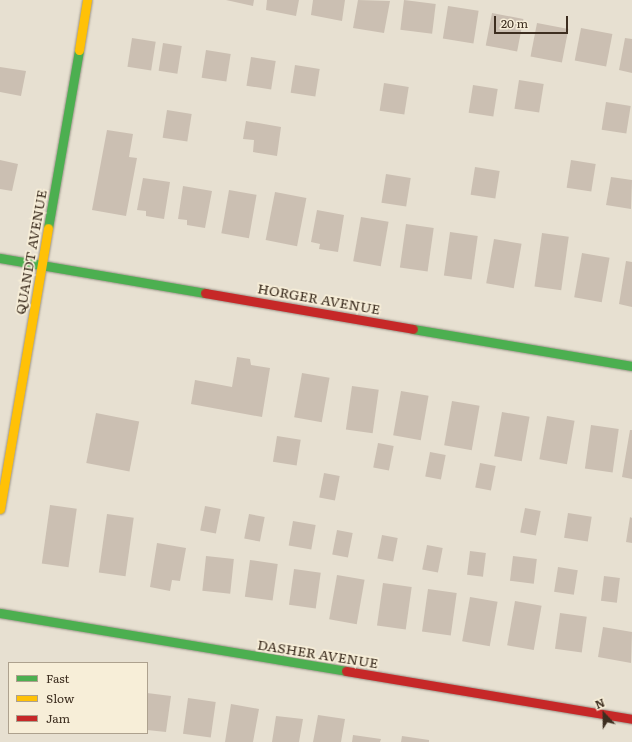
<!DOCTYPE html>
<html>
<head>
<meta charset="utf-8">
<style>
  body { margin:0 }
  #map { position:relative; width:632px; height:742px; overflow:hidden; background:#e7e0d1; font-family:Literata,serif }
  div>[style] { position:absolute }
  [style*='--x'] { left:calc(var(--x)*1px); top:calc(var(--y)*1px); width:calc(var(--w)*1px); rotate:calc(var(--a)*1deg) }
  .building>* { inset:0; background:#cbbfb2; transform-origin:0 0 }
  .roads { filter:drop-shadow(0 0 1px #9c958a) drop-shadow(0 0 1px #9c958a) }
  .fast>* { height:9px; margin:-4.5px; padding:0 4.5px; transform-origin:4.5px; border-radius:4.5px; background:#4caf50 }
  .slow>* { height:9px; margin:-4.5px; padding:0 4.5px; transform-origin:4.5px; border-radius:4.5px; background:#ffc107 }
  .jam>* { height:9px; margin:-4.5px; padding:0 4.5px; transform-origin:4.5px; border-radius:4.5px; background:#c62828 }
  span { translate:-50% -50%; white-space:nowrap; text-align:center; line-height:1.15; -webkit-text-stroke:3.5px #f7eed8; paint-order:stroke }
  .street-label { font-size:14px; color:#3d2e20 }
  .legend { position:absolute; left:8px; top:662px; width:140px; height:72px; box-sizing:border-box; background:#f7eed8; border:1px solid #ada18e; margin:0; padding:5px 7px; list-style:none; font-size:12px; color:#3d2e20 }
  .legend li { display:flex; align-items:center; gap:8px; height:20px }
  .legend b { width:20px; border:1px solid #ada18e }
  .north { position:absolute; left:584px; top:694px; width:40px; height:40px; -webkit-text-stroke:3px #f7eed8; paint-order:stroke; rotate:338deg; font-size:11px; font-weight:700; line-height:16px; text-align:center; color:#3d2e20 }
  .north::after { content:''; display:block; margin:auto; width:14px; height:18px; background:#3d2e20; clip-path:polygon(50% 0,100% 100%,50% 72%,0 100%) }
  .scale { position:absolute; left:494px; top:16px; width:74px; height:18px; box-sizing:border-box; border:2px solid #3d2e20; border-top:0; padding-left:5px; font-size:12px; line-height:14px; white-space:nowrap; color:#3d2e20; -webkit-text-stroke:3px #f7eed8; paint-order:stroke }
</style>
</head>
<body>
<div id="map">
  <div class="building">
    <div style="clip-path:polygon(226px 0,254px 0,253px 6px)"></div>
    <div style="clip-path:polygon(267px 0,299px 0,296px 16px,266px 10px)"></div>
    <div style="clip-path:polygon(313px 0,345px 0,342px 21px,311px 15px)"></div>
    <div style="clip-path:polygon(358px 0,390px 1px,384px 33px,353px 28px)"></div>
    <div style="left:404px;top:0;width:32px;height:30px;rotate:7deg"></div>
    <div style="left:448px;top:6px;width:31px;height:33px;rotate:9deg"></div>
    <div style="left:492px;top:13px;width:32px;height:33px;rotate:11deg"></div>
    <div style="left:537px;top:23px;width:32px;height:34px;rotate:11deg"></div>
    <div style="left:581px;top:28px;width:32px;height:33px;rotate:11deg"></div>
    <div style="left:132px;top:38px;width:24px;height:29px;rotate:9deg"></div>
    <div style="clip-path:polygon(625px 38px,632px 39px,632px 73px,619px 70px)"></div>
    <div style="left:163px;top:43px;width:19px;height:28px;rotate:9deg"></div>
    <div style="left:206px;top:50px;width:25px;height:28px;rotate:9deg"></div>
    <div style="left:251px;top:57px;width:25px;height:29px;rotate:9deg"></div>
    <div style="left:295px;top:65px;width:25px;height:28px;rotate:9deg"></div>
    <div style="clip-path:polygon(0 67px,26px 71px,21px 96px,0 92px)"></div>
    <div style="left:519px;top:80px;width:25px;height:29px;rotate:9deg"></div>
    <div style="left:384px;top:83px;width:25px;height:28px;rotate:9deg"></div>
    <div style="left:473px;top:85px;width:25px;height:28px;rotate:9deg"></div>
    <div style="left:606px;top:102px;width:25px;height:28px;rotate:9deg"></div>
    <div style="left:167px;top:110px;width:25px;height:28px;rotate:9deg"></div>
    <div style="clip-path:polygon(246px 121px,281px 127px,277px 156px,253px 152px,254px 140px,243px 139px)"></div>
    <div style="clip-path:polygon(107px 130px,133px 134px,129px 157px,137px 158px,126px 216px,92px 210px)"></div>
    <div style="clip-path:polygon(0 160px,18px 164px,12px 191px,0 189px)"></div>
    <div style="left:571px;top:160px;width:25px;height:28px;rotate:9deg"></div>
    <div style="left:475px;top:167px;width:25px;height:28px;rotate:9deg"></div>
    <div style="left:386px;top:174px;width:25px;height:29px;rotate:9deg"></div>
    <div style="clip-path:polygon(611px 177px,632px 180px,631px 209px,606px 205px)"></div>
    <div style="clip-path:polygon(143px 178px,170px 182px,164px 219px,146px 216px,146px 211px,137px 210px)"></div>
    <div style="clip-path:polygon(183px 186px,212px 191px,205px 228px,187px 225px,187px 220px,178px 219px)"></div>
    <div style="left:229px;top:190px;width:28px;height:44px;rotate:10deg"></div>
    <div style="left:275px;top:192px;width:32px;height:49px;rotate:11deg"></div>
    <div style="clip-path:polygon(317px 210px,344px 215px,338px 252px,319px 249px,320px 244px,311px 242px)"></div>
    <div style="left:361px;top:217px;width:28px;height:45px;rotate:10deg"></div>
    <div style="left:406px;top:224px;width:28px;height:44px;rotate:8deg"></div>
    <div style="left:450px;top:232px;width:28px;height:44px;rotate:8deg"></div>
    <div style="left:542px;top:233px;width:27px;height:54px;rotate:8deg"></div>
    <div style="left:494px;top:239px;width:28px;height:45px;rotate:10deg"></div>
    <div style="left:582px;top:253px;width:28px;height:45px;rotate:10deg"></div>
    <div style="clip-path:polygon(626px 261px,632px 262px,632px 307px,619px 304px)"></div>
    <div style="clip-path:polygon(237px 357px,250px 359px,251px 365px,270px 368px,262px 417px,191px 404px,195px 380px,232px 387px)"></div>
    <div style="left:302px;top:373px;width:28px;height:45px;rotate:10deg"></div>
    <div style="left:352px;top:386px;width:27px;height:44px;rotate:8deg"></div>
    <div style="left:401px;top:391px;width:28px;height:45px;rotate:10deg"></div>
    <div style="left:452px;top:401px;width:28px;height:45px;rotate:10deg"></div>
    <div style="left:502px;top:412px;width:28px;height:45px;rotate:10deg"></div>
    <div style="left:96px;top:413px;width:44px;height:51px;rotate:11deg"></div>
    <div style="left:547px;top:416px;width:28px;height:44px;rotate:10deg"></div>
    <div style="left:591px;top:425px;width:28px;height:44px;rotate:8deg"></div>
    <div style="clip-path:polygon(630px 430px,632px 430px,632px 479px,622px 477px)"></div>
    <div style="left:277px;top:436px;width:24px;height:26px;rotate:9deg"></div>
    <div style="left:378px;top:443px;width:16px;height:25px;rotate:11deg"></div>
    <div style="left:430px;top:452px;width:16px;height:25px;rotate:11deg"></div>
    <div style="left:480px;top:463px;width:16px;height:25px;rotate:11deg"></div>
    <div style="left:324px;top:473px;width:16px;height:25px;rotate:11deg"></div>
    <div style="left:50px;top:505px;width:27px;height:59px;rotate:8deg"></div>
    <div style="left:205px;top:506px;width:16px;height:25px;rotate:11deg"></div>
    <div style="left:525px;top:508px;width:16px;height:25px;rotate:11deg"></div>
    <div style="left:568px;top:513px;width:24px;height:25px;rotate:9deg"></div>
    <div style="left:107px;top:514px;width:27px;height:59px;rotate:8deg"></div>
    <div style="left:249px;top:514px;width:16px;height:25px;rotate:11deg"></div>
    <div style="clip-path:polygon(630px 517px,632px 518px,632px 543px,626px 542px)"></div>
    <div style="left:293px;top:521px;width:23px;height:25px;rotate:10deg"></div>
    <div style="left:337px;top:530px;width:16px;height:25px;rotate:11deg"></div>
    <div style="left:382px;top:535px;width:16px;height:24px;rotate:11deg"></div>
    <div style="clip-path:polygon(157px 543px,186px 548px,180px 581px,172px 580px,170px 591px,150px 587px)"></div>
    <div style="left:427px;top:545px;width:16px;height:25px;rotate:11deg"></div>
    <div style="left:470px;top:551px;width:16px;height:24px;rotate:7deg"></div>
    <div style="left:206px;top:556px;width:28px;height:35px;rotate:6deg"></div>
    <div style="left:513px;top:556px;width:24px;height:25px;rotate:7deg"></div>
    <div style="left:250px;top:560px;width:28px;height:37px;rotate:8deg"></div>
    <div style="left:558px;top:567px;width:20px;height:25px;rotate:9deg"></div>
    <div style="left:294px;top:569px;width:27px;height:36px;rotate:8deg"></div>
    <div style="left:337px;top:575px;width:28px;height:45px;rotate:10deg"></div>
    <div style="left:604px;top:576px;width:16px;height:25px;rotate:7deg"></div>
    <div style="left:383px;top:583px;width:29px;height:43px;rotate:8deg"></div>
    <div style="left:428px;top:589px;width:29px;height:43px;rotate:8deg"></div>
    <div style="left:470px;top:597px;width:28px;height:45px;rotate:10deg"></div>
    <div style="left:515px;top:601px;width:27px;height:45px;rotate:10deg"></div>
    <div style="left:560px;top:613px;width:27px;height:36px;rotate:8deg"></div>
    <div style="clip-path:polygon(603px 627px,632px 632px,631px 663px,598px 657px)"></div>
    <div style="clip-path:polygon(147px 693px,171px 696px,166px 732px,147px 730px)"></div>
    <div style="left:188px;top:698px;width:28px;height:36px;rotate:8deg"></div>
    <div style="clip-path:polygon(231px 704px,259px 709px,253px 742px,225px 742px)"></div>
    <div style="clip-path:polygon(318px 715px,345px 719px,341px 742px,313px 742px)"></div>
    <div style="clip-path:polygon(276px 716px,303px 719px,299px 742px,272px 742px)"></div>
    <div style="clip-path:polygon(353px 735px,381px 739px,380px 742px,352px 742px)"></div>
    <div style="clip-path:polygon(402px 736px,429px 740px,429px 742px,401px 742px)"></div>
  </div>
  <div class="roads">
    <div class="fast">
      <div style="--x:48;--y:228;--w:181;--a:-80.1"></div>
      <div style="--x:0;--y:258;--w:208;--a:9.7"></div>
      <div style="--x:413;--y:329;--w:222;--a:9.6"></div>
      <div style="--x:0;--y:613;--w:351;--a:9.5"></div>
    </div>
    <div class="slow">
      <div style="--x:79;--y:50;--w:51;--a:-80.9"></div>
      <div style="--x:0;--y:509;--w:285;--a:-80.3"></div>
    </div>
    <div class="jam">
      <div style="--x:205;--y:293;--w:211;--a:9.8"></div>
      <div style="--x:346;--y:671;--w:290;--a:9.5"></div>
    </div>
  </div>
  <div class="street-label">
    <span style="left:30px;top:252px;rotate:-80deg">QUANDT AVENUE</span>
    <span style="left:319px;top:298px;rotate:10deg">HORGER AVENUE</span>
    <span style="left:318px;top:653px;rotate:9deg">DASHER AVENUE</span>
  </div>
  <ul class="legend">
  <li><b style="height:5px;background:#4caf50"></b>Fast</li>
  <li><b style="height:5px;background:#ffc107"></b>Slow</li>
  <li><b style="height:5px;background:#c62828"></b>Jam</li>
  </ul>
  <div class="north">N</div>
  <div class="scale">20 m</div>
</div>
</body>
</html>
